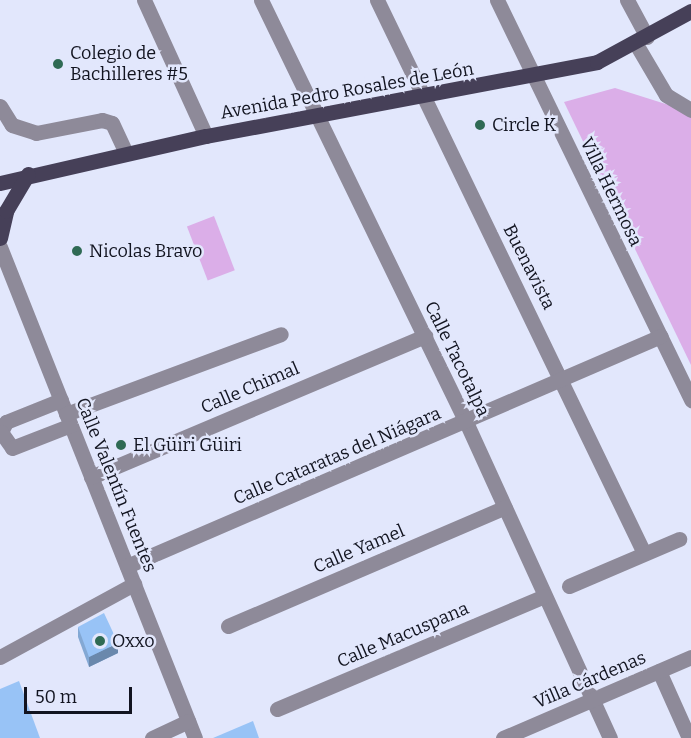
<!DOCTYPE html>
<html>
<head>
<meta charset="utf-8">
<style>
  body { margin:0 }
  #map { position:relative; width:691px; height:738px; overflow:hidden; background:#e2e7fc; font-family:Bitter,serif }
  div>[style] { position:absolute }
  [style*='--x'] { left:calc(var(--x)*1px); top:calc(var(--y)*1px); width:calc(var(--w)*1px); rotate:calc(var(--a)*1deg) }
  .green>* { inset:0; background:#dbaee8; transform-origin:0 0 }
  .minor>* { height:15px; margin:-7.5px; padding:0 7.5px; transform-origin:7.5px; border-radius:7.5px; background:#8e8a99 }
  .major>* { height:15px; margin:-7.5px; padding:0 7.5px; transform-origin:7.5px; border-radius:7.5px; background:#464058 }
  .wall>* { inset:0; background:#83a8d4 }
  .shaded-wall>* { inset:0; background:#6a88ac }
  .building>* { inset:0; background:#98c3f6 }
  .dots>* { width:16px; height:16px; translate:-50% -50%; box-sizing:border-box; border:3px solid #e2e7fc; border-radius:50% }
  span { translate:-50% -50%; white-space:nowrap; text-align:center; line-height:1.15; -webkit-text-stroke:5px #e2e7fc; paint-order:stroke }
  .poi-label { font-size:18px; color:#121420 }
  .left { translate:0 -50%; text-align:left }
  .street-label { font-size:18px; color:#121420 }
  .scale { position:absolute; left:24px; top:687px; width:108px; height:27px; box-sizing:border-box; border:3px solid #121420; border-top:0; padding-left:8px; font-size:18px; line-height:21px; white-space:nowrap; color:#121420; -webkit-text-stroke:4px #e2e7fc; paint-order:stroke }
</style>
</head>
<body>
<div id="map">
  <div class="green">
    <div style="clip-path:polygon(615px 88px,691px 112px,691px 365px,564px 102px)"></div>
    <div style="left:214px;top:216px;width:58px;height:29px;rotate:69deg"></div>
  </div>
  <div class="minor">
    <div style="--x:144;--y:0;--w:149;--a:65.5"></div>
    <div style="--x:261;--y:0;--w:469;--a:64.1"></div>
    <div style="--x:466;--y:422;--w:347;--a:65.5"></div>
    <div style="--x:377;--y:0;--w:614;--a:64.23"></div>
    <div style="--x:497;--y:0;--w:445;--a:64.1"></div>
    <div style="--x:627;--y:0;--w:42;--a:61.6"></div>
    <div style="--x:636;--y:44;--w:59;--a:59.5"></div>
    <div style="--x:666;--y:95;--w:29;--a:31"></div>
    <div style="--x:0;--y:106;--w:22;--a:58"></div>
    <div style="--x:12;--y:125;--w:25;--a:18"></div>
    <div style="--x:36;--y:133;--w:67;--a:-11.1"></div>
    <div style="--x:102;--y:120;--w:10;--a:17"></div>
    <div style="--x:112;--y:123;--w:33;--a:65"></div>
    <div style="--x:0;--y:247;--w:528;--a:68.34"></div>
    <div style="--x:61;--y:400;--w:59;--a:158.2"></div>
    <div style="--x:6;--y:422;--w:11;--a:117"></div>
    <div style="--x:1;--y:432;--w:19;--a:55"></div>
    <div style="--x:12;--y:448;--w:63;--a:-21.3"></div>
    <div style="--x:66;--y:414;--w:229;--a:-20.4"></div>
    <div style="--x:91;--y:477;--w:363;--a:-22.9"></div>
    <div style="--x:127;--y:566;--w:581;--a:-23.3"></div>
    <div style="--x:569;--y:586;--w:120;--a:-23.1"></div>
    <div style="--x:228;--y:626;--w:301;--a:-23.2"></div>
    <div style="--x:0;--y:657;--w:153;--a:-28.6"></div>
    <div style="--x:659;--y:671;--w:73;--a:65.9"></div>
    <div style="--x:277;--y:709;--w:290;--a:-22.9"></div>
    <div style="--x:152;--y:738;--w:40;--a:-25"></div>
    <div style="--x:503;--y:738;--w:205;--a:-23.3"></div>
  </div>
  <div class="major">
    <div style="--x:0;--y:183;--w:211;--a:-12.9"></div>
    <div style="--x:206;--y:136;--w:398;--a:-10.7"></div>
    <div style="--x:597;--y:62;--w:107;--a:-28.5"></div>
    <div style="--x:0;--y:238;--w:28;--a:-77"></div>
    <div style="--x:6;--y:211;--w:43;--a:-59.3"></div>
  </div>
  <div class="wall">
    <div style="clip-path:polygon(78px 627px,118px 653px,89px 667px,78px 637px)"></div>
  </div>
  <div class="shaded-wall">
    <div style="clip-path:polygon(118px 643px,118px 653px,89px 667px,89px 657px)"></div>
  </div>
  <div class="building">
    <div style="clip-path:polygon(104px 613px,118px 643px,89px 657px,78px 627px)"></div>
    <div style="clip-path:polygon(19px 681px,40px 738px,0 738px,0 689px)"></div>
    <div style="clip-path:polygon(253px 721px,259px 738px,213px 738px)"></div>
  </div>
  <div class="dots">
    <div style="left:58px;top:64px;background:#2f6a54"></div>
    <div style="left:480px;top:125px;background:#2f6a54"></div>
    <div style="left:77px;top:251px;background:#2f6a54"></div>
    <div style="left:121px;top:445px;background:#2f6a54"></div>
    <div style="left:100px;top:641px;background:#2f6a54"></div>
  </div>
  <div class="poi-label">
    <span class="left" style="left:70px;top:64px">Colegio de<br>Bachilleres #5</span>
    <span class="left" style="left:492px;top:125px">Circle K</span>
    <span class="left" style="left:89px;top:251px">Nicolas Bravo</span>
    <span class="left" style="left:133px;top:445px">El Güiri Güiri</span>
    <span class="left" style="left:112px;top:641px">Oxxo</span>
  </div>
  <div class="street-label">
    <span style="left:347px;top:91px;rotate:-10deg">Avenida Pedro Rosales de León</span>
    <span style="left:611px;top:192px;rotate:64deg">Villa Hermosa</span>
    <span style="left:529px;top:267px;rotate:63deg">Buenavista</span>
    <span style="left:457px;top:359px;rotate:64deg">Calle Tacotalpa</span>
    <span style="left:250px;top:388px;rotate:-23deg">Calle Chimal</span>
    <span style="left:337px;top:456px;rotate:-23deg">Calle Cataratas del Niágara</span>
    <span style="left:116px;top:485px;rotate:68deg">Calle Valentín Fuentes</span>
    <span style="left:359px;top:549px;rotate:-23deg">Calle Yamel</span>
    <span style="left:403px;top:635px;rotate:-23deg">Calle Macuspana</span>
    <span style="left:590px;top:680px;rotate:-23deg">Villa Cárdenas</span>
  </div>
  <div class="scale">50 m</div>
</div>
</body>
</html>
